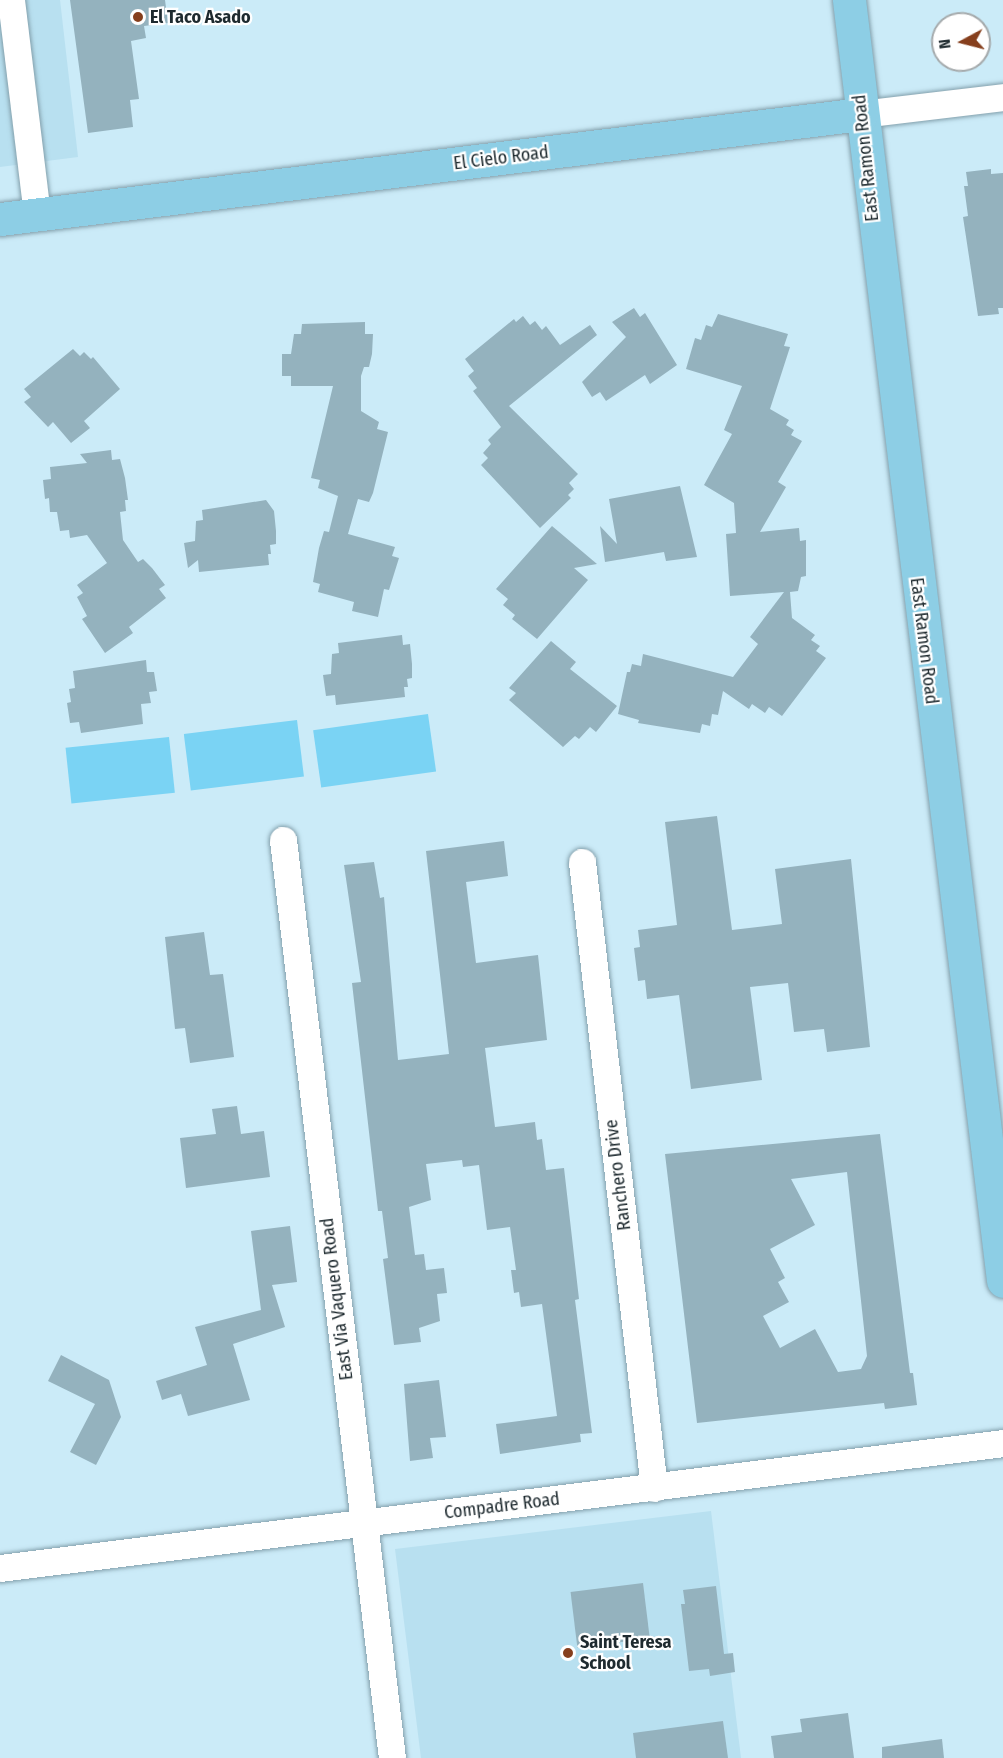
<!DOCTYPE html>
<html>
<head>
<meta charset="utf-8">
<style>
  body { margin:0 }
  #map { position:relative; width:1003px; height:1758px; overflow:hidden; background:#cbebf8; font-family:"Fira Sans Condensed",sans-serif }
  div>[style] { position:absolute }
  [style*='--x'] { left:calc(var(--x)*1px); top:calc(var(--y)*1px); width:calc(var(--w)*1px); rotate:calc(var(--a)*1deg) }
  .built>* { inset:0; background:#b8e0f0 }
  .green>* { inset:0; background:#7ad3f4; transform-origin:0 0 }
  .building>* { inset:0; background:#94b2be; transform-origin:0 0 }
  .roads { filter:drop-shadow(0 0 2px #83a0ac) drop-shadow(0 0 2px #83a0ac) }
  .minor>* { height:27px; margin:-13.5px; padding:0 13.5px; transform-origin:13.5px; border-radius:13.5px; background:#fff }
  .major>* { height:33px; margin:-16.5px; padding:0 16.5px; transform-origin:16.5px; border-radius:16.5px; background:#8dcee5 }
  .dots>* { width:16px; height:16px; translate:-50% -50%; box-sizing:border-box; border:3px solid #fff; border-radius:50% }
  span { translate:-50% -50%; white-space:nowrap; text-align:center; line-height:1.15; -webkit-text-stroke:4.5px #fff; paint-order:stroke }
  .poi-label { font-size:18px; color:#1e2a2f; font-weight:700 }
  .left { translate:0 -50%; text-align:left }
  .street-label { font-size:18px; color:#1e2a2f }
  .north { position:absolute; left:931px; top:12px; width:60px; height:60px; box-sizing:border-box; background:#fff; border:2px solid #a5aaac; border-radius:50%; rotate:263deg; font-size:16px; font-weight:700; line-height:24px; text-align:center; color:#1e2a2f }
  .north::after { content:''; display:block; margin:auto; width:21px; height:27px; background:#863f1d; clip-path:polygon(50% 0,100% 100%,50% 72%,0 100%) }
</style>
</head>
<body>
<div id="map">
  <div class="built">
    <div style="clip-path:polygon(0 0,60px 0,78px 157px,0 167px)"></div>
    <div style="clip-path:polygon(711px 1511px,741px 1758px,421px 1758px,395px 1549px)"></div>
  </div>
  <div class="green">
    <div style="left:428px;top:714px;width:58px;height:116px;rotate:82deg"></div>
    <div style="left:297px;top:720px;width:57px;height:114px;rotate:83deg"></div>
    <div style="left:169px;top:737px;width:56px;height:104px;rotate:84deg"></div>
  </div>
  <div class="building">
    <div style="clip-path:polygon(70px 0,165px 0,168px 23px,144px 26px,146px 38px,131px 41px,139px 99px,130px 100px,133px 127px,88px 133px)"></div>
    <div style="clip-path:polygon(991px 169px,991px 174px,1003px 173px,1003px 308px,998px 308px,999px 314px,978px 316px,963px 217px,968px 216px,964px 186px,968px 186px,966px 172px)"></div>
    <div style="clip-path:polygon(634px 308px,640px 317px,645px 313px,677px 365px,650px 384px,645px 375px,606px 401px,600px 392px,592px 397px,582px 382px,626px 337px,612px 322px)"></div>
    <div style="clip-path:polygon(718px 314px,788px 334px,784px 346px,790px 347px,770px 409px,789px 420px,786px 425px,794px 430px,791px 435px,802px 441px,778px 482px,786px 487px,760px 532px,799px 528px,800px 541px,806px 540px,806px 576px,801px 577px,798px 591px,790px 592px,792px 618px,815px 635px,811px 640px,820px 646px,816px 651px,826px 658px,782px 716px,769px 707px,765px 713px,752px 704px,749px 709px,723px 691px,718px 715px,712px 714px,710px 726px,702px 724px,700px 733px,638px 723px,639px 720px,618px 714px,627px 672px,630px 672px,632px 664px,641px 666px,643px 654px,733px 677px,758px 644px,750px 637px,784px 592px,730px 596px,726px 534px,736px 533px,734px 503px,704px 485px,732px 434px,724px 430px,742px 386px,686px 369px,695px 338px,701px 340px,706px 325px,712px 327px)"></div>
    <div style="clip-path:polygon(523px 316px,530px 325px,535px 321px,542px 330px,546px 326px,560px 345px,590px 325px,597px 335px,509px 406px,578px 474px,569px 483px,574px 489px,568px 495px,571px 498px,540px 528px,481px 465px,488px 458px,483px 453px,491px 444px,488px 440px,501px 427px,473px 391px,477px 388px,468px 376px,474px 371px,465px 359px,514px 319px,516px 322px)"></div>
    <div style="clip-path:polygon(365px 322px,365px 334px,373px 334px,372px 354px,369px 367px,364px 367px,361px 376px,361px 411px,379px 422px,377px 429px,388px 432px,373px 493px,369px 502px,358px 499px,348px 534px,395px 547px,392px 556px,399px 558px,389px 590px,384px 589px,378px 617px,352px 611px,354px 602px,318px 592px,320px 584px,313px 582px,319px 548px,324px 531px,329px 532px,338px 496px,318px 488px,320px 480px,311px 478px,333px 386px,291px 386px,291px 376px,282px 376px,282px 354px,291px 354px,294px 334px,301px 334px,302px 324px)"></div>
    <div style="clip-path:polygon(73px 349px,80px 356px,84px 352px,91px 359px,93px 357px,120px 389px,84px 421px,90px 428px,71px 443px,53px 422px,48px 427px,24px 402px,31px 397px,24px 389px)"></div>
    <div style="clip-path:polygon(111px 450px,112px 460px,120px 459px,125px 478px,128px 500px,125px 500px,126px 511px,120px 512px,123px 540px,138px 562px,143px 559px,152px 568px,165px 585px,159px 589px,166px 598px,129px 627px,133px 633px,105px 653px,82px 619px,87px 616px,77px 597px,83px 593px,77px 585px,107px 563px,87px 535px,70px 538px,69px 530px,60px 531px,57px 512px,50px 512px,49px 498px,45px 499px,43px 480px,51px 479px,50px 467px,87px 463px,80px 454px)"></div>
    <div style="clip-path:polygon(680px 486px,697px 557px,666px 561px,664px 552px,605px 562px,600px 526px,617px 544px,609px 499px)"></div>
    <div style="clip-path:polygon(266px 500px,274px 511px,276px 531px,276px 544px,270px 545px,271px 554px,268px 554px,269px 565px,199px 572px,198px 560px,188px 568px,184px 543px,195px 541px,196px 521px,203px 520px,202px 510px)"></div>
    <div style="clip-path:polygon(552px 526px,597px 564px,574px 568px,588px 580px,537px 639px,512px 619px,515px 615px,503px 605px,508px 599px,496px 589px)"></div>
    <div style="clip-path:polygon(402px 635px,403px 645px,410px 644px,412px 664px,412px 678px,407px 679px,408px 687px,404px 687px,405px 697px,336px 705px,335px 695px,326px 696px,323px 675px,331px 674px,332px 654px,339px 653px,338px 643px)"></div>
    <div style="clip-path:polygon(551px 641px,576px 662px,570px 669px,617px 706px,596px 732px,590px 727px,579px 739px,575px 736px,563px 747px,509px 700px,516px 693px,509px 688px)"></div>
    <div style="clip-path:polygon(146px 660px,147px 672px,154px 672px,157px 691px,149px 692px,151px 703px,141px 704px,143px 724px,81px 733px,79px 722px,70px 723px,67px 703px,71px 702px,69px 689px,75px 688px,73px 671px)"></div>
    <div style="clip-path:polygon(717px 816px,732px 930px,782px 924px,775px 869px,851px 859px,870px 1047px,827px 1052px,824px 1029px,794px 1032px,788px 983px,750px 987px,762px 1080px,691px 1089px,679px 995px,647px 999px,645px 980px,638px 981px,634px 948px,640px 947px,638px 930px,677px 925px,665px 822px)"></div>
    <div style="clip-path:polygon(504px 841px,508px 876px,466px 882px,476px 963px,538px 955px,547px 1040px,485px 1048px,495px 1127px,535px 1122px,537px 1140px,542px 1139px,546px 1170px,564px 1168px,579px 1299px,575px 1300px,592px 1433px,580px 1434px,581px 1442px,500px 1454px,496px 1424px,557px 1416px,542px 1304px,521px 1307px,519px 1292px,514px 1293px,511px 1270px,516px 1270px,510px 1227px,487px 1230px,479px 1165px,463px 1167px,462px 1160px,426px 1164px,431px 1200px,409px 1207px,415px 1255px,424px 1254px,426px 1270px,444px 1268px,447px 1293px,437px 1294px,440px 1321px,419px 1328px,421px 1342px,394px 1345px,383px 1259px,388px 1258px,382px 1211px,378px 1211px,352px 983px,361px 982px,344px 865px,374px 862px,380px 898px,384px 897px,398px 1060px,449px 1054px,426px 851px)"></div>
    <div style="clip-path:polygon(204px 932px,210px 975px,223px 974px,234px 1057px,190px 1063px,185px 1028px,175px 1029px,165px 937px)"></div>
    <div style="clip-path:polygon(237px 1106px,241px 1134px,264px 1131px,270px 1177px,186px 1188px,180px 1138px,216px 1134px,212px 1109px)"></div>
    <div style="clip-path:polygon(evenodd,880px 1134px,910px 1373px,913px 1373px,917px 1405px,885px 1409px,884px 1403px,697px 1423px,665px 1154px,880px 1134px,847px 1172px,867px 1356px,861px 1369px,838px 1372px,815px 1329px,780px 1348px,763px 1316px,789px 1302px,778px 1282px,785px 1278px,770px 1249px,815px 1225px,791px 1179px,847px 1172px)"></div>
    <div style="clip-path:polygon(290px 1226px,297px 1282px,272px 1285px,285px 1327px,233px 1344px,250px 1400px,188px 1416px,181px 1394px,162px 1400px,156px 1381px,207px 1365px,195px 1327px,261px 1310px,251px 1231px)"></div>
    <div style="clip-path:polygon(61px 1355px,109px 1380px,121px 1417px,96px 1465px,70px 1452px,95px 1404px,48px 1381px)"></div>
    <div style="clip-path:polygon(439px 1380px,446px 1437px,430px 1438px,433px 1458px,410px 1461px,404px 1384px)"></div>
    <div style="left:643px;top:1583px;width:56px;height:73px;rotate:83deg"></div>
    <div style="clip-path:polygon(716px 1586px,724px 1654px,733px 1653px,735px 1672px,710px 1676px,709px 1669px,689px 1671px,681px 1604px,685px 1604px,683px 1590px)"></div>
    <div style="clip-path:polygon(848px 1713px,854px 1758px,774px 1758px,771px 1736px,802px 1732px,800px 1719px)"></div>
    <div style="clip-path:polygon(723px 1721px,728px 1758px,636px 1758px,633px 1733px)"></div>
    <div style="clip-path:polygon(942px 1739px,944px 1758px,882px 1758px,882px 1747px)"></div>
  </div>
  <div class="roads">
    <div class="minor">
      <div style="--x:11;--y:0;--w:217;--a:83.1"></div>
      <div style="--x:861;--y:114;--w:143;--a:-6.8"></div>
      <div style="--x:283;--y:840;--w:924;--a:83.23"></div>
      <div style="--x:582;--y:862;--w:630;--a:83.44"></div>
      <div style="--x:0;--y:1568;--w:1011;--a:-7.1"></div>
    </div>
    <div class="major">
      <div style="--x:849;--y:0;--w:1290;--a:83.14"></div>
      <div style="--x:0;--y:219;--w:867;--a:-6.95"></div>
    </div>
  </div>
  <div class="dots">
    <div style="left:138px;top:17px;background:#863f1d"></div>
    <div style="left:568px;top:1653px;background:#863f1d"></div>
  </div>
  <div class="poi-label">
    <span class="left" style="left:150px;top:17px">El Taco Asado</span>
    <span class="left" style="left:580px;top:1653px">Saint Teresa<br>School</span>
  </div>
  <div class="street-label">
    <span style="left:501px;top:158px;rotate:-7deg">El Cielo Road</span>
    <span style="left:866px;top:158px;rotate:-96deg">East Ramon Road</span>
    <span style="left:924px;top:641px;rotate:83deg">East Ramon Road</span>
    <span style="left:618px;top:1175px;rotate:-97deg">Ranchero Drive</span>
    <span style="left:337px;top:1299px;rotate:-97deg">East Via Vaquero Road</span>
    <span style="left:502px;top:1506px;rotate:-7deg">Compadre Road</span>
  </div>
  <div class="north">N</div>
</div>
</body>
</html>
